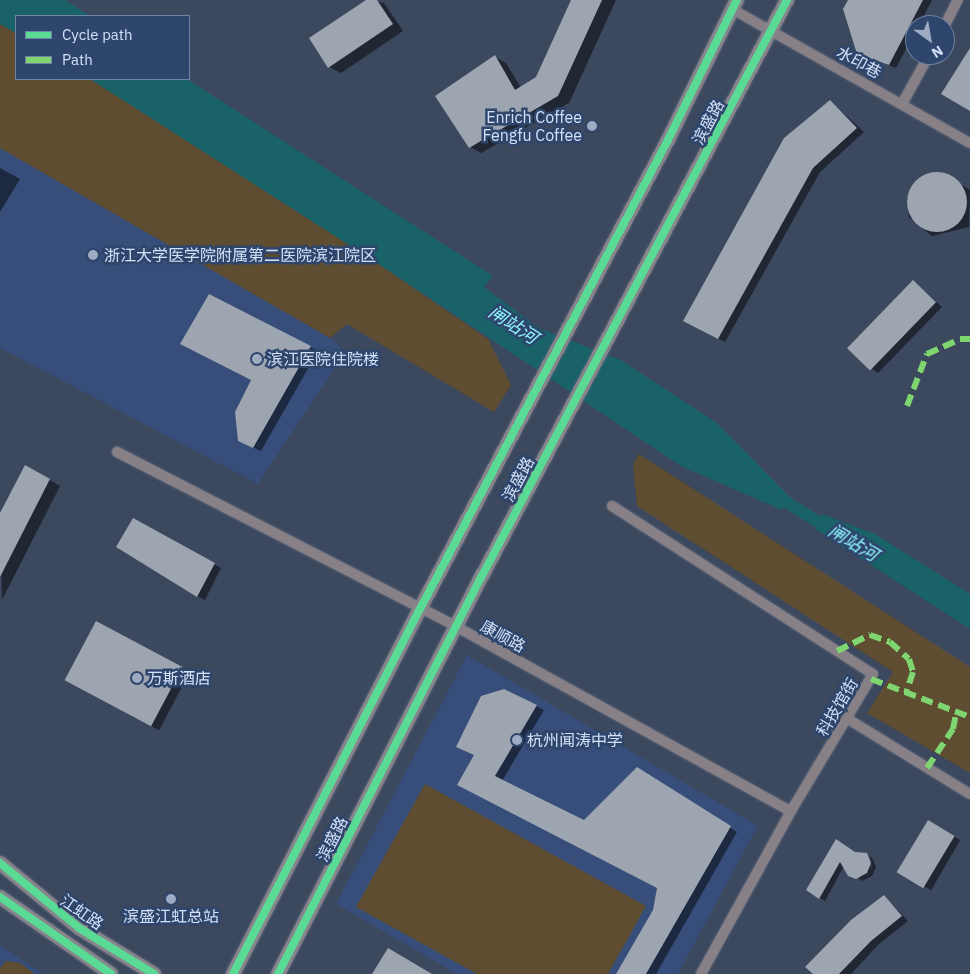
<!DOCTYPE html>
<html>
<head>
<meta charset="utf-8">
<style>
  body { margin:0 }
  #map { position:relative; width:970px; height:974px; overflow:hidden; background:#3c485e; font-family:"IBM Plex Sans","Noto Sans SC",sans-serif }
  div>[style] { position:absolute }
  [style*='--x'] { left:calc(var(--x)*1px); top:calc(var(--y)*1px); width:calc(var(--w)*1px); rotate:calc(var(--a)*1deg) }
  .built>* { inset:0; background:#364e79 }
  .green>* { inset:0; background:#5e4d31 }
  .water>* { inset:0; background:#186268 }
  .shadow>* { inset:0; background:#0007; transform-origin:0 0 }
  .canal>* { height:12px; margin:-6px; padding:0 6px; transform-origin:6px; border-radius:6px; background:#186268 }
  .building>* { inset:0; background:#9da5b1; transform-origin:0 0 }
  .round { border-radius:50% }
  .roads { filter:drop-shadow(0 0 1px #5c677a) drop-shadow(0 0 1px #5c677a) }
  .street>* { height:10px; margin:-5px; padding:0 5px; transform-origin:5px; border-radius:5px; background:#878187 }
  .secondary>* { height:14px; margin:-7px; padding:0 7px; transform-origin:7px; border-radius:7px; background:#88848c }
  .quiet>* { height:6px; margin-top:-3px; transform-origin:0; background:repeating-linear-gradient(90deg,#7fd670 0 12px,transparent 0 18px) }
  .cycleway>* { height:8px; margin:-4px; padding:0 4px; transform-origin:4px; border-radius:4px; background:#5adb95 }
  .dots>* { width:14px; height:14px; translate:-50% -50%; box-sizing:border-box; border:2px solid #2e456c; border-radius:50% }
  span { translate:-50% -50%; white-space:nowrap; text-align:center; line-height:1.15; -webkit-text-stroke:5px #2e456c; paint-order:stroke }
  .street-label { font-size:16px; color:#d2e1f8 }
  .poi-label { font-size:16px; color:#d2e1f8 }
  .right { translate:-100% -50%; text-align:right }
  .left { translate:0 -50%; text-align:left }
  .water-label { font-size:18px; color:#8ff6fc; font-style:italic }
  .legend { position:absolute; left:15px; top:15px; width:175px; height:65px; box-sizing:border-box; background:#2e456c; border:1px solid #7083a4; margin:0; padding:6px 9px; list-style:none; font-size:15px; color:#d2e1f8 }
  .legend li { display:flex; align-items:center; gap:10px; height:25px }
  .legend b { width:25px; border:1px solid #7083a4 }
  .north { position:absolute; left:905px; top:15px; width:50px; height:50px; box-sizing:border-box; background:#2e456c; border:1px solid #7083a4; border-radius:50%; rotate:148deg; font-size:14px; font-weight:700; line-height:20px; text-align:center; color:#d2e1f8 }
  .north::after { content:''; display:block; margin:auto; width:18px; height:22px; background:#9eabc2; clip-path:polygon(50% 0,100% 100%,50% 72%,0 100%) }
</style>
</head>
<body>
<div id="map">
  <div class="built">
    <div style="clip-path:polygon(0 148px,330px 338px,346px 352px,258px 484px,0 348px)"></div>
    <div style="clip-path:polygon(467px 655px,758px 826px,678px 974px,457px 974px,336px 904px)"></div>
    <div style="clip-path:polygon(0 945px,43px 974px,0 974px)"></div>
  </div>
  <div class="green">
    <div style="clip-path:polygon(0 24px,16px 33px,16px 79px,90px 79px,371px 259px,488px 339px,511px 385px,494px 412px,347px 324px,330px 338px,0 148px)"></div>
    <div style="clip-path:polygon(639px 454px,970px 667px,970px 773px,867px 713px,893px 672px,637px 506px,633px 464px)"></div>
    <div style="clip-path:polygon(425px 784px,646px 906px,608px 974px,477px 974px,356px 907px)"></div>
    <div style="clip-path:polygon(6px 961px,20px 963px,35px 974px,0 974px,0 968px)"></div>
  </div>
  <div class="water">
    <div style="clip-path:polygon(0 0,65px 0,90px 16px,16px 16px,16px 33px,0 24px)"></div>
    <div style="clip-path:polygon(90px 79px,187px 79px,493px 276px,484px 287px,539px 328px,621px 360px,717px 423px,789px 496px,782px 510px,681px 466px,371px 259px)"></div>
    <div style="clip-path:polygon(822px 514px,875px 534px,970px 594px,970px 629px,815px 529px)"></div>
  </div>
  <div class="shadow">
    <div style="clip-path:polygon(368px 0,384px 3px,403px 31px,341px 73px,329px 67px)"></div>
    <div style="clip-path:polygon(572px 0,616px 0,569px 103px,481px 153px,470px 147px,495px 57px,506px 63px,521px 88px,537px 78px)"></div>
    <div style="clip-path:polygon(849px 0,932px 0,919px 25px,915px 25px,915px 32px,896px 68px,858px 53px)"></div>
    <div style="clip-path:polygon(830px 101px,864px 132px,820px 172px,725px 342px,692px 325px)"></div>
    <div style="clip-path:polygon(0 168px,20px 179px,0 212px)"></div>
    <div style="clip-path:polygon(926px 175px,946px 175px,970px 190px,969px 227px,932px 236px,909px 217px,907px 197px,918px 180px)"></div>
    <div style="clip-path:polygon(913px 281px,942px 307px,878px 373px,871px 368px)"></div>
    <div style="clip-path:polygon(210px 296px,318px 351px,261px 451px,247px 445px,252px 380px)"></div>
    <div style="clip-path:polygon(26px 466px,60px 486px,2px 600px,0 516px)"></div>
    <div style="clip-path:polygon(133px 519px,221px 568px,205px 600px,197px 596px)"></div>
    <div style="left:96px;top:623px;width:106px;height:65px;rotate:28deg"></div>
    <div style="clip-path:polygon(536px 706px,544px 710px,502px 781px,584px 821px,644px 773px,737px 832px,656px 974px,618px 974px,654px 910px,658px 888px,466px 788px)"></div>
    <div style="left:929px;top:822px;width:36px;height:58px;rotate:30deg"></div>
    <div style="clip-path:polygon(836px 840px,856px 853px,866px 855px,872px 870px,870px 856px,872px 858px,876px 867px,872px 876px,862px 881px,844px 866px,825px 901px,807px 889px)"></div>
    <div style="clip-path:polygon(884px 896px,908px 921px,879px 944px,851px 974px,815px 974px)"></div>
  </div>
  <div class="canal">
    <div style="--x:772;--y:493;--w:70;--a:32.1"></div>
  </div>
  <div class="building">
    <div style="clip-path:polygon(366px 0,377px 0,393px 24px,328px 68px,309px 38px)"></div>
    <div style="clip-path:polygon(571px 0,602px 0,558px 96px,469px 148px,435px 96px,495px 55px,515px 90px,536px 77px)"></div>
    <div style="clip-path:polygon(848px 0,923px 0,889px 65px,857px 54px,843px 9px)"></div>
    <div style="clip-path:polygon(970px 48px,970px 111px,941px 94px)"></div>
    <div style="clip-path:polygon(830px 100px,857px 128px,813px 168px,718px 339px,683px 321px,784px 138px)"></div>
    <div class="round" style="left:907px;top:172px;width:60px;height:60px"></div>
    <div style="left:913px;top:280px;width:32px;height:95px;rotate:44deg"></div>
    <div style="clip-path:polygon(209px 294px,311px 346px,253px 448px,238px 441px,235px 412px,251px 380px,180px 344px)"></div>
    <div style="clip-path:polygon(25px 465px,50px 479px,0 577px,0 513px)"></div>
    <div style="clip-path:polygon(133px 518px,215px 563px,197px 597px,116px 547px)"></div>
    <div style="left:96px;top:621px;width:98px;height:67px;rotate:28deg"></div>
    <div style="clip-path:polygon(504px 689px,537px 705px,495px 776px,584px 820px,637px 767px,731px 826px,646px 974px,616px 974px,653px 910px,657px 888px,457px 785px,474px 755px,456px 747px,481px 696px)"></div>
    <div style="left:928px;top:820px;width:31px;height:61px;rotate:31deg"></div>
    <div style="clip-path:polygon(836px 839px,855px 852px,867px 853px,871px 863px,867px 873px,856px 879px,848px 876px,840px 862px,819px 899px,806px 890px)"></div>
    <div style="clip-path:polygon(884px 895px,902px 916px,871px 941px,839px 974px,813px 974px,805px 967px,851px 920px)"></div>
    <div style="clip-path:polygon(388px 948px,432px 974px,372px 974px)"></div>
  </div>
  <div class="roads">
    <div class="street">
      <div style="--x:732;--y:9;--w:273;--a:29.4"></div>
      <div style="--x:945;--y:25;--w:28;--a:-63"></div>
      <div style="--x:902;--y:104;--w:56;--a:-61.1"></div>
      <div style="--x:117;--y:452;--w:382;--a:27.2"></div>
      <div style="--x:457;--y:627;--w:381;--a:28.9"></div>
      <div style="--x:612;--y:506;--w:310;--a:32.8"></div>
      <div style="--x:873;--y:674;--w:160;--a:120.9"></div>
      <div style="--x:791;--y:811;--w:186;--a:118.9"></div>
      <div style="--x:848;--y:719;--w:143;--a:31.6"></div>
    </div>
    <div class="secondary">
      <div style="--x:0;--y:863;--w:102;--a:39.4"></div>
      <div style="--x:79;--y:928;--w:88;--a:31.5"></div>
      <div style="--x:0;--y:897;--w:135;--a:34.7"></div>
      <div style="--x:233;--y:974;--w:410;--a:-62.9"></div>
      <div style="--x:420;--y:609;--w:531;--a:-62.13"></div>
      <div style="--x:668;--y:140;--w:156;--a:-63.8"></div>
      <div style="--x:278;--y:974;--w:449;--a:-62.9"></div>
      <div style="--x:483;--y:574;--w:650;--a:-62.09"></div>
    </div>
  </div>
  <div class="quiet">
    <div style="--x:907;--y:406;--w:56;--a:-69"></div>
    <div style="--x:927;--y:354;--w:36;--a:-24"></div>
    <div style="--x:960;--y:339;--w:10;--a:0"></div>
    <div style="--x:837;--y:651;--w:37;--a:-26"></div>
    <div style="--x:870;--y:635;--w:21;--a:19"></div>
    <div style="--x:890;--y:642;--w:25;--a:42"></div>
    <div style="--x:909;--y:659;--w:14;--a:73"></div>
    <div style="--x:913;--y:672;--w:22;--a:108"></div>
    <div style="--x:871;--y:679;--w:106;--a:21"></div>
    <div style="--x:927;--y:768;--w:47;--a:-56.3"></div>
    <div style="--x:953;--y:729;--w:15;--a:-79"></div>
  </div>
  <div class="cycleway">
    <div style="--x:0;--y:863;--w:102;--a:39.4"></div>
    <div style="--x:79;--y:928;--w:88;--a:31.5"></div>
    <div style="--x:0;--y:897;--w:135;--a:34.7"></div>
    <div style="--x:233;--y:974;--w:410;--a:-62.9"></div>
    <div style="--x:420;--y:609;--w:531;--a:-62.13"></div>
    <div style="--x:668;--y:140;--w:156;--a:-63.8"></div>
    <div style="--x:278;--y:974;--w:449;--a:-62.9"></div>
    <div style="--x:483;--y:574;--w:650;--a:-62.09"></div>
  </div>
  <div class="dots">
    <div style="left:592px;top:126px;background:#9eabc2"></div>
    <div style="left:93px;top:255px;background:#9eabc2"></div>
    <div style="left:257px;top:359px;background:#9eabc2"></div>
    <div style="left:137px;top:678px;background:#9eabc2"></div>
    <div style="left:517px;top:740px;background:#9eabc2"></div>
    <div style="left:171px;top:899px;background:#9eabc2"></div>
  </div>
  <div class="street-label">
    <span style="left:859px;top:62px;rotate:29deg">水印巷</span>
    <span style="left:708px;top:122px;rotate:-62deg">滨盛路</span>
    <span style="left:518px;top:479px;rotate:-62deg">滨盛路</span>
    <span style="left:503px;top:636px;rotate:29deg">康顺路</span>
    <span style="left:837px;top:707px;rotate:-59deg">科技馆街</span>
    <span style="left:332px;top:839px;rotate:-63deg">滨盛路</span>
    <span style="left:82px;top:912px;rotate:35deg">江虹路</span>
  </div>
  <div class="poi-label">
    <span class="right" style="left:582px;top:126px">Enrich Coffee<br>Fengfu Coffee</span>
    <span class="left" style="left:104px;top:255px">浙江大学医学院附属第二医院滨江院区</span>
    <span class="left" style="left:267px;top:359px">滨江医院住院楼</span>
    <span class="left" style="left:147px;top:678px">万斯酒店</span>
    <span class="left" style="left:527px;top:740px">杭州闻涛中学</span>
    <span style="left:171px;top:916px">滨盛江虹总站</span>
  </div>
  <div class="water-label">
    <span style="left:513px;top:325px;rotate:33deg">闸站河</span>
    <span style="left:853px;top:543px;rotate:31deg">闸站河</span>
  </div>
  <ul class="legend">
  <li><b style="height:6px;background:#5adb95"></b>Cycle path</li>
  <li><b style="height:6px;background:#7fd670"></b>Path</li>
  </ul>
  <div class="north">N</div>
</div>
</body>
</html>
